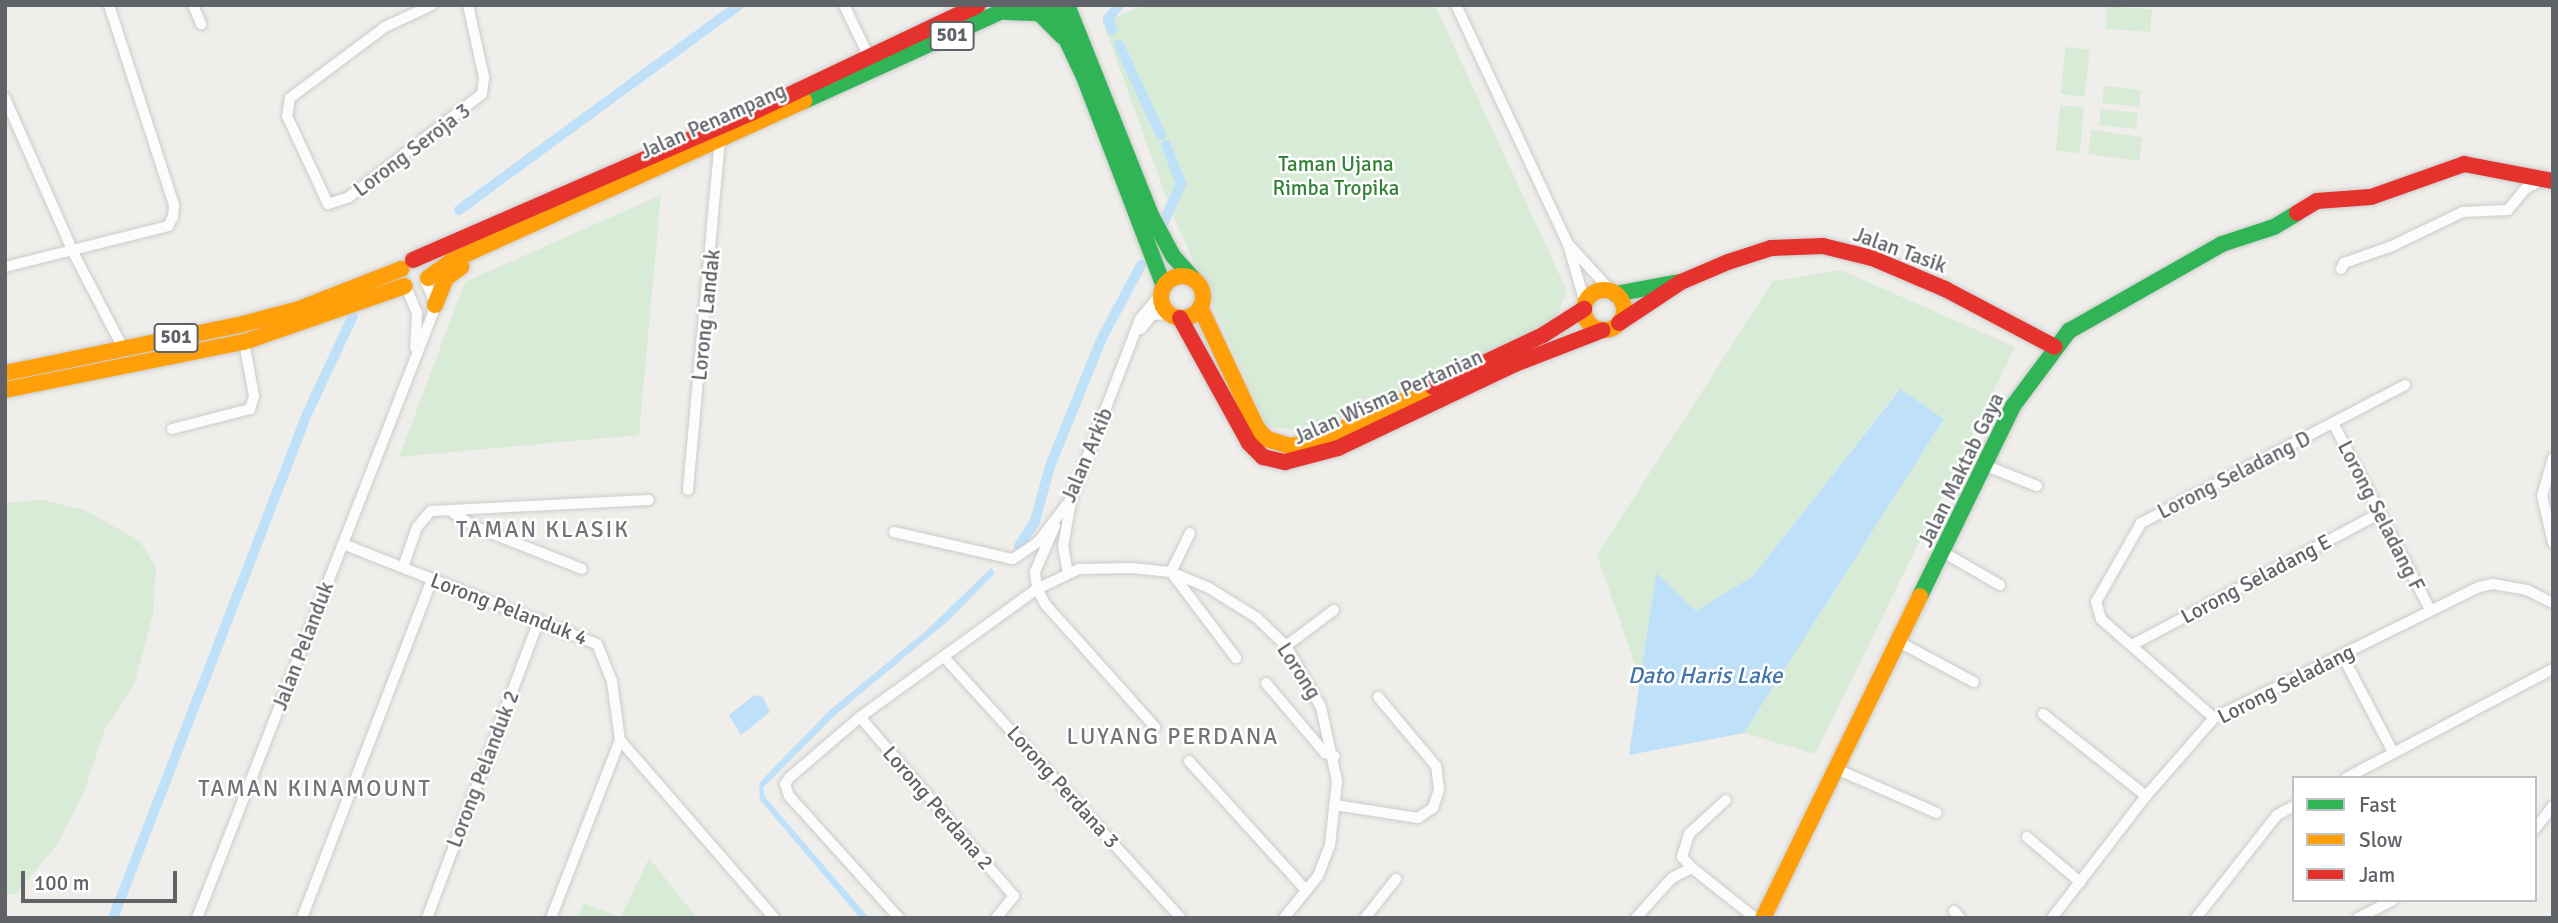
<!DOCTYPE html>
<html>
<head>
<meta charset="utf-8">
<style>
  body { margin:0 }
  #map { position:relative; width:2558px; height:923px; overflow:hidden; background:#efeeea; font-family:Signika,sans-serif }
  div>[style] { position:absolute }
  [style*='--x'] { left:calc(var(--x)*1px); top:calc(var(--y)*1px); width:calc(var(--w)*1px); rotate:calc(var(--a)*1deg) }
  .green>* { inset:0; background:#d8ebd6; transform-origin:0 0 }
  .water>* { inset:0; background:#bfe0f9 }
  .canal>* { height:10px; margin:-5px; padding:0 5px; transform-origin:5px; border-radius:5px; background:#bfe0f9 }
  .roads { filter:drop-shadow(0 0 2px #cbcccc) drop-shadow(0 0 2px #cbcccc) }
  .street>* { height:10px; margin:-5px; padding:0 5px; transform-origin:5px; border-radius:5px; background:#fdfcfc }
  .fast>* { height:16px; margin:-8px; padding:0 8px; transform-origin:8px; border-radius:8px; background:#30b455 }
  .slow>* { height:16px; margin:-8px; padding:0 8px; transform-origin:8px; border-radius:8px; background:#ff9f0a }
  .slow>.ring { margin:-8px; padding:0; box-sizing:content-box; background:none; border:16px solid #ff9f0a; border-radius:50% }
  .jam>* { height:16px; margin:-8px; padding:0 8px; transform-origin:8px; border-radius:8px; background:#e5322d }
  span { translate:-50% -50%; white-space:nowrap; text-align:center; line-height:1.15; -webkit-text-stroke:5px #fff; paint-order:stroke }
  .shield-label span { padding:2px 5px; background:#fff; border:2px solid; border-radius:5px; -webkit-text-stroke-width:0 }
  .shield-label { font-size:19px; color:#5f6368; font-weight:700 }
  .street-label { font-size:21px; color:#5f6368 }
  .park-label { font-size:21px; color:#348238 }
  .neighbourhood-label { font-size:23px; color:#70757a; letter-spacing:2px }
  .water-label { font-size:23px; color:#4174aa; font-style:italic }
  .frame { position:absolute; inset:0; border:7px solid #5f6368; pointer-events:none }
  .legend { position:absolute; left:2292px; top:776px; width:245px; height:126px; box-sizing:border-box; background:#fff; border:2px solid #bfc1c3; margin:0; padding:9px 12px; list-style:none; font-size:21px; color:#5f6368 }
  .legend li { display:flex; align-items:center; gap:14px; height:35px }
  .legend b { width:35px; border:2px solid #bfc1c3 }
  .scale { position:absolute; left:21px; top:871px; width:156px; height:32px; box-sizing:border-box; border:4px solid #5f6368; border-top:0; padding-left:9px; font-size:21px; line-height:24px; white-space:nowrap; color:#5f6368; -webkit-text-stroke:5px #fff; paint-order:stroke }
</style>
</head>
<body>
<div id="map">
  <div class="green">
    <div style="clip-path:polygon(1144px 5px,1435px 5px,1567px 291px,1555px 320px,1449px 373px,1306px 432px,1267px 426px,1172px 213px,1103px 23px)"></div>
    <div style="left:2107px;top:6px;width:45px;height:23px;rotate:4deg"></div>
    <div style="left:2066px;top:47px;width:24px;height:47px;rotate:7deg"></div>
    <div style="left:2104px;top:86px;width:37px;height:17px;rotate:6deg"></div>
    <div style="left:2060px;top:105px;width:24px;height:46px;rotate:5deg"></div>
    <div style="left:2101px;top:109px;width:37px;height:16px;rotate:6deg"></div>
    <div style="left:2091px;top:130px;width:52px;height:24px;rotate:8deg"></div>
    <div style="clip-path:polygon(661px 195px,639px 435px,399px 457px,465px 282px)"></div>
    <div style="clip-path:polygon(1841px 270px,2015px 347px,1815px 754px,1744px 733px,1944px 419px,1899px 389px,1753px 576px,1696px 612px,1656px 574px,1640px 679px,1597px 555px,1773px 281px)"></div>
    <div style="clip-path:polygon(42px 500px,85px 510px,140px 541px,156px 568px,153px 614px,134px 685px,105px 729px,84px 792px,56px 846px,16px 894px,5px 894px,5px 503px)"></div>
    <div style="clip-path:polygon(649px 858px,697px 918px,578px 918px,583px 903px,621px 917px)"></div>
  </div>
  <div class="water">
    <div style="clip-path:polygon(1900px 389px,1944px 419px,1744px 733px,1629px 755px,1656px 573px,1696px 611px,1753px 576px)"></div>
    <div style="clip-path:polygon(991px 568px,995px 573px,949px 620px,834px 716px,763px 788px,765px 797px,869px 918px,860px 918px,760px 800px,759px 783px,829px 711px,928px 629px)"></div>
    <div style="clip-path:polygon(755px 695px,763px 697px,770px 712px,741px 735px,729px 715px)"></div>
  </div>
  <div class="canal">
    <div style="--x:1112;--y:30;--w:12;--a:-110"></div>
    <div style="--x:1108;--y:19;--w:18;--a:-52"></div>
    <div style="--x:1119;--y:45;--w:99;--a:65"></div>
    <div style="--x:459;--y:210;--w:347;--a:-36.2"></div>
    <div style="--x:1159;--y:232;--w:53;--a:-65.4"></div>
    <div style="--x:1181;--y:184;--w:42;--a:-111"></div>
    <div style="--x:1019;--y:546;--w:30;--a:-57"></div>
    <div style="--x:1035;--y:521;--w:57;--a:-74.7"></div>
    <div style="--x:1050;--y:466;--w:138;--a:-67.9"></div>
    <div style="--x:1102;--y:338;--w:83;--a:-61.9"></div>
    <div style="--x:113;--y:918;--w:540;--a:-68.95"></div>
    <div style="--x:307;--y:414;--w:108;--a:-64.9"></div>
  </div>
  <div class="roads">
    <div class="street">
      <div style="--x:193;--y:5;--w:21;--a:67"></div>
      <div style="--x:432;--y:5;--w:52;--a:154.9"></div>
      <div style="--x:385;--y:27;--w:119;--a:143.2"></div>
      <div style="--x:290;--y:98;--w:18;--a:99"></div>
      <div style="--x:287;--y:116;--w:97;--a:65"></div>
      <div style="--x:328;--y:204;--w:22;--a:-18"></div>
      <div style="--x:349;--y:197;--w:168;--a:-37.8"></div>
      <div style="--x:482;--y:94;--w:17;--a:-83"></div>
      <div style="--x:484;--y:77;--w:74;--a:-102.5"></div>
      <div style="--x:844;--y:5;--w:60;--a:64.3"></div>
      <div style="--x:1456;--y:5;--w:264;--a:64.9"></div>
      <div style="--x:1568;--y:244;--w:61;--a:73.9"></div>
      <div style="--x:5;--y:98;--w:171;--a:66.1"></div>
      <div style="--x:74;--y:254;--w:110;--a:62.5"></div>
      <div style="--x:1570;--y:246;--w:62;--a:47.6"></div>
      <div style="--x:5;--y:267;--w:168;--a:-14.1"></div>
      <div style="--x:168;--y:226;--w:10;--a:-61"></div>
      <div style="--x:173;--y:217;--w:12;--a:-85"></div>
      <div style="--x:174;--y:205;--w:210;--a:-108"></div>
      <div style="--x:2341;--y:269;--w:7;--a:-63"></div>
      <div style="--x:2344;--y:263;--w:51;--a:-19.5"></div>
      <div style="--x:2392;--y:246;--w:79;--a:-25.6"></div>
      <div style="--x:2463;--y:212;--w:45;--a:-2.5"></div>
      <div style="--x:2508;--y:210;--w:26;--a:-51"></div>
      <div style="--x:2524;--y:190;--w:22;--a:-30"></div>
      <div style="--x:406;--y:287;--w:28;--a:67"></div>
      <div style="--x:417;--y:313;--w:35;--a:93"></div>
      <div style="--x:1141;--y:329;--w:18;--a:-52"></div>
      <div style="--x:1152;--y:315;--w:18;--a:-3"></div>
      <div style="--x:2333;--y:423;--w:210;--a:62.5"></div>
      <div style="--x:172;--y:429;--w:81;--a:-14.4"></div>
      <div style="--x:250;--y:409;--w:14;--a:-73"></div>
      <div style="--x:254;--y:396;--w:55;--a:-100.5"></div>
      <div style="--x:2553;--y:458;--w:40;--a:106"></div>
      <div style="--x:2542;--y:496;--w:48;--a:76.8"></div>
      <div style="--x:1984;--y:465;--w:57;--a:21.6"></div>
      <div style="--x:688;--y:490;--w:351;--a:-84.8"></div>
      <div style="--x:451;--y:511;--w:27;--a:34"></div>
      <div style="--x:473;--y:526;--w:117;--a:21.5"></div>
      <div style="--x:1055;--y:526;--w:50;--a:113.5"></div>
      <div style="--x:1035;--y:572;--w:17;--a:83"></div>
      <div style="--x:1037;--y:589;--w:18;--a:61"></div>
      <div style="--x:1046;--y:605;--w:164;--a:48.2"></div>
      <div style="--x:894;--y:532;--w:122;--a:12.8"></div>
      <div style="--x:1013;--y:559;--w:30;--a:-34"></div>
      <div style="--x:1038;--y:542;--w:54;--a:-52.5"></div>
      <div style="--x:1071;--y:499;--w:193;--a:-69"></div>
      <div style="--x:1140;--y:319;--w:34;--a:-50"></div>
      <div style="--x:1190;--y:533;--w:43;--a:116"></div>
      <div style="--x:1171;--y:572;--w:108;--a:52.9"></div>
      <div style="--x:343;--y:544;--w:273;--a:21.5"></div>
      <div style="--x:597;--y:644;--w:40;--a:68"></div>
      <div style="--x:612;--y:681;--w:60;--a:82.3"></div>
      <div style="--x:620;--y:740;--w:235;--a:49.1"></div>
      <div style="--x:1943;--y:552;--w:66;--a:30.1"></div>
      <div style="--x:403;--y:567;--w:42;--a:-70.7"></div>
      <div style="--x:417;--y:527;--w:21;--a:-49"></div>
      <div style="--x:431;--y:511;--w:218;--a:-2.9"></div>
      <div style="--x:1068;--y:574;--w:27;--a:-100"></div>
      <div style="--x:1063;--y:547;--w:47;--a:-80.1"></div>
      <div style="--x:1899;--y:642;--w:85;--a:28.1"></div>
      <div style="--x:2132;--y:645;--w:281;--a:-28"></div>
      <div style="--x:1286;--y:646;--w:60;--a:-36.9"></div>
      <div style="--x:2342;--y:655;--w:110;--a:62.3"></div>
      <div style="--x:944;--y:657;--w:353;--a:47.8"></div>
      <div style="--x:1266;--y:683;--w:92;--a:49.9"></div>
      <div style="--x:1325;--y:753;--w:10;--a:17"></div>
      <div style="--x:2043;--y:714;--w:132;--a:38.5"></div>
      <div style="--x:860;--y:717;--w:236;--a:49.3"></div>
      <div style="--x:1014;--y:896;--w:28;--a:129"></div>
      <div style="--x:2214;--y:718;--w:150;--a:-138.8"></div>
      <div style="--x:2101;--y:619;--w:18;--a:-106"></div>
      <div style="--x:2096;--y:602;--w:91;--a:-60.3"></div>
      <div style="--x:2141;--y:523;--w:298;--a:-27.6"></div>
      <div style="--x:1189;--y:761;--w:174;--a:47.8"></div>
      <div style="--x:1834;--y:768;--w:112;--a:23.6"></div>
      <div style="--x:2346;--y:778;--w:234;--a:-27.8"></div>
      <div style="--x:1335;--y:805;--w:84;--a:8.9"></div>
      <div style="--x:1418;--y:818;--w:18;--a:-34"></div>
      <div style="--x:1433;--y:808;--w:20;--a:-72"></div>
      <div style="--x:1439;--y:789;--w:23;--a:-97"></div>
      <div style="--x:1436;--y:766;--w:90;--a:-130"></div>
      <div style="--x:2535;--y:829;--w:29;--a:-52"></div>
      <div style="--x:2027;--y:837;--w:70;--a:40.3"></div>
      <div style="--x:1692;--y:868;--w:15;--a:-132"></div>
      <div style="--x:1682;--y:857;--w:24;--a:-73"></div>
      <div style="--x:1689;--y:834;--w:50;--a:-42.6"></div>
      <div style="--x:1954;--y:911;--w:9;--a:49"></div>
      <div style="--x:197;--y:918;--w:649;--a:-68.69"></div>
      <div style="--x:433;--y:313;--w:13;--a:-86"></div>
      <div style="--x:434;--y:300;--w:19;--a:-115"></div>
      <div style="--x:302;--y:918;--w:363;--a:-69"></div>
      <div style="--x:427;--y:918;--w:318;--a:-69.4"></div>
      <div style="--x:551;--y:918;--w:191;--a:-68.8"></div>
      <div style="--x:899;--y:918;--w:164;--a:-132"></div>
      <div style="--x:789;--y:796;--w:13;--a:-108"></div>
      <div style="--x:785;--y:784;--w:7;--a:-56"></div>
      <div style="--x:789;--y:778;--w:94;--a:-40.7"></div>
      <div style="--x:860;--y:717;--w:218;--a:-35.9"></div>
      <div style="--x:1037;--y:589;--w:47;--a:-25.5"></div>
      <div style="--x:1079;--y:569;--w:53;--a:-1.1"></div>
      <div style="--x:1132;--y:568;--w:39;--a:6"></div>
      <div style="--x:1171;--y:572;--w:41;--a:22.8"></div>
      <div style="--x:1209;--y:588;--w:55;--a:31.7"></div>
      <div style="--x:1256;--y:617;--w:42;--a:44"></div>
      <div style="--x:1286;--y:646;--w:70;--a:60.2"></div>
      <div style="--x:1321;--y:707;--w:76;--a:77.8"></div>
      <div style="--x:1337;--y:781;--w:64;--a:96.2"></div>
      <div style="--x:1330;--y:845;--w:33;--a:111"></div>
      <div style="--x:1318;--y:876;--w:54;--a:129"></div>
      <div style="--x:1365;--y:918;--w:50;--a:-51.5"></div>
      <div style="--x:1636;--y:918;--w:54;--a:-48"></div>
      <div style="--x:1672;--y:878;--w:22;--a:-27"></div>
      <div style="--x:1692;--y:868;--w:80;--a:38.4"></div>
      <div style="--x:2052;--y:918;--w:154;--a:-52.4"></div>
      <div style="--x:2146;--y:796;--w:103;--a:-48.9"></div>
      <div style="--x:2214;--y:718;--w:296;--a:-26.3"></div>
      <div style="--x:2479;--y:587;--w:14;--a:-12"></div>
      <div style="--x:2493;--y:584;--w:35;--a:10"></div>
      <div style="--x:2527;--y:590;--w:29;--a:27"></div>
      <div style="--x:2196;--y:918;--w:131;--a:-51.8"></div>
      <div style="--x:2277;--y:815;--w:19;--a:-28"></div>
      <div style="--x:2358;--y:918;--w:39;--a:-27"></div>
    </div>
    <div class="fast">
      <div style="--x:1050;--y:5;--w:80;--a:64.7"></div>
      <div style="--x:1084;--y:77;--w:224;--a:69.1"></div>
      <div style="--x:1067;--y:5;--w:228;--a:68.2"></div>
      <div style="--x:1152;--y:217;--w:44;--a:61.7"></div>
      <div style="--x:1173;--y:256;--w:30;--a:48"></div>
      <div style="--x:1006;--y:12;--w:33;--a:2"></div>
      <div style="--x:1039;--y:13;--w:33;--a:45"></div>
      <div style="--x:804;--y:101;--w:233;--a:-24.4"></div>
      <div style="--x:1615;--y:294;--w:65;--a:-10.6"></div>
      <div style="--x:1920;--y:596;--w:212;--a:-63.9"></div>
      <div style="--x:2013;--y:406;--w:94;--a:-53.3"></div>
      <div style="--x:2069;--y:331;--w:176;--a:-29.6"></div>
      <div style="--x:2222;--y:244;--w:55;--a:-18.1"></div>
      <div style="--x:2274;--y:227;--w:27;--a:-31"></div>
    </div>
    <div class="slow">
      <div class="ring" style="left:1161px;top:276px;width:26px;height:26px"></div>
      <div style="--x:428;--y:278;--w:29;--a:-36"></div>
      <div style="--x:451;--y:261;--w:388;--a:-24.4"></div>
      <div class="ring" style="left:1584px;top:290px;width:24px;height:24px"></div>
      <div style="--x:435;--y:305;--w:29;--a:-68"></div>
      <div style="--x:446;--y:278;--w:19;--a:-36"></div>
      <div style="--x:1200;--y:307;--w:134;--a:64.8"></div>
      <div style="--x:1257;--y:428;--w:15;--a:48"></div>
      <div style="--x:1267;--y:439;--w:24;--a:17"></div>
      <div style="--x:1290;--y:446;--w:24;--a:-9"></div>
      <div style="--x:1314;--y:442;--w:131;--a:-24.8"></div>
      <div style="--x:5;--y:373;--w:239;--a:-11.6"></div>
      <div style="--x:239;--y:325;--w:62;--a:-14.9"></div>
      <div style="--x:299;--y:309;--w:110;--a:-21.4"></div>
      <div style="--x:5;--y:390;--w:244;--a:-11.4"></div>
      <div style="--x:244;--y:342;--w:170;--a:-19.2"></div>
      <div style="--x:1763;--y:918;--w:358;--a:-64"></div>
    </div>
    <div class="jam">
      <div style="--x:2297;--y:213;--w:23;--a:-31"></div>
      <div style="--x:2317;--y:201;--w:54;--a:-4.2"></div>
      <div style="--x:2371;--y:197;--w:99;--a:-19.5"></div>
      <div style="--x:2464;--y:164;--w:91;--a:10.8"></div>
      <div style="--x:413;--y:260;--w:369;--a:-23.5"></div>
      <div style="--x:751;--y:113;--w:251;--a:-25.4"></div>
      <div style="--x:1180;--y:318;--w:143;--a:61.1"></div>
      <div style="--x:1249;--y:443;--w:20;--a:45"></div>
      <div style="--x:1263;--y:457;--w:23;--a:13"></div>
      <div style="--x:1285;--y:462;--w:55;--a:-14.8"></div>
      <div style="--x:1338;--y:448;--w:196;--a:-25.4"></div>
      <div style="--x:1515;--y:364;--w:94;--a:-21.1"></div>
      <div style="--x:1619;--y:323;--w:74;--a:-33.5"></div>
      <div style="--x:1681;--y:282;--w:51;--a:-23.1"></div>
      <div style="--x:1728;--y:262;--w:45;--a:-18"></div>
      <div style="--x:1771;--y:248;--w:52;--a:-2.2"></div>
      <div style="--x:1823;--y:246;--w:50;--a:13.8"></div>
      <div style="--x:1872;--y:258;--w:79;--a:23"></div>
      <div style="--x:1945;--y:289;--w:124;--a:27.8"></div>
      <div style="--x:1433;--y:387;--w:122;--a:-25.3"></div>
      <div style="--x:1543;--y:335;--w:49;--a:-32.4"></div>
    </div>
  </div>
  <div class="shield-label">
    <span style="left:952px;top:36px">501</span>
    <span style="left:176px;top:338px">501</span>
  </div>
  <div class="street-label">
    <span style="left:713px;top:121px;rotate:-24deg">Jalan Penampang</span>
    <span style="left:412px;top:150px;rotate:-37deg">Lorong Seroja 3</span>
    <span style="left:1900px;top:250px;rotate:20deg">Jalan Tasik</span>
    <span style="left:706px;top:315px;rotate:-84deg">Lorong Landak</span>
    <span style="left:1388px;top:397px;rotate:-24deg">Jalan Wisma Pertanian</span>
    <span style="left:1087px;top:455px;rotate:-67deg">Jalan Arkib</span>
    <span style="left:1961px;top:470px;rotate:-64deg">Jalan Maktab Gaya</span>
    <span style="left:2234px;top:475px;rotate:-27deg">Lorong Seladang D</span>
    <span style="left:2381px;top:516px;rotate:63deg">Lorong Seladang F</span>
    <span style="left:2256px;top:579px;rotate:-28deg">Lorong Seladang E</span>
    <span style="left:509px;top:609px;rotate:21deg">Lorong Pelanduk 4</span>
    <span style="left:303px;top:646px;rotate:-69deg">Jalan Pelanduk</span>
    <span style="left:1299px;top:671px;rotate:57deg">Lorong</span>
    <span style="left:2286px;top:684px;rotate:-27deg">Lorong Seladang</span>
    <span style="left:483px;top:769px;rotate:-69deg">Lorong Pelanduk 2</span>
    <span style="left:1063px;top:787px;rotate:48deg">Lorong Perdana 3</span>
    <span style="left:938px;top:808px;rotate:49deg">Lorong Perdana 2</span>
  </div>
  <div class="park-label">
    <span style="left:1336px;top:176px">Taman Ujana<br>Rimba Tropika</span>
  </div>
  <div class="neighbourhood-label">
    <span style="left:543px;top:530px">TAMAN KLASIK</span>
    <span style="left:1173px;top:737px">LUYANG PERDANA</span>
    <span style="left:315px;top:789px">TAMAN KINAMOUNT</span>
  </div>
  <div class="water-label">
    <span style="left:1705px;top:676px">Dato Haris Lake</span>
  </div>
  <div class="frame"></div>
  <ul class="legend">
  <li><b style="height:9px;background:#30b455"></b>Fast</li>
  <li><b style="height:9px;background:#ff9f0a"></b>Slow</li>
  <li><b style="height:9px;background:#e5322d"></b>Jam</li>
  </ul>
  <div class="scale">100 m</div>
</div>
</body>
</html>
